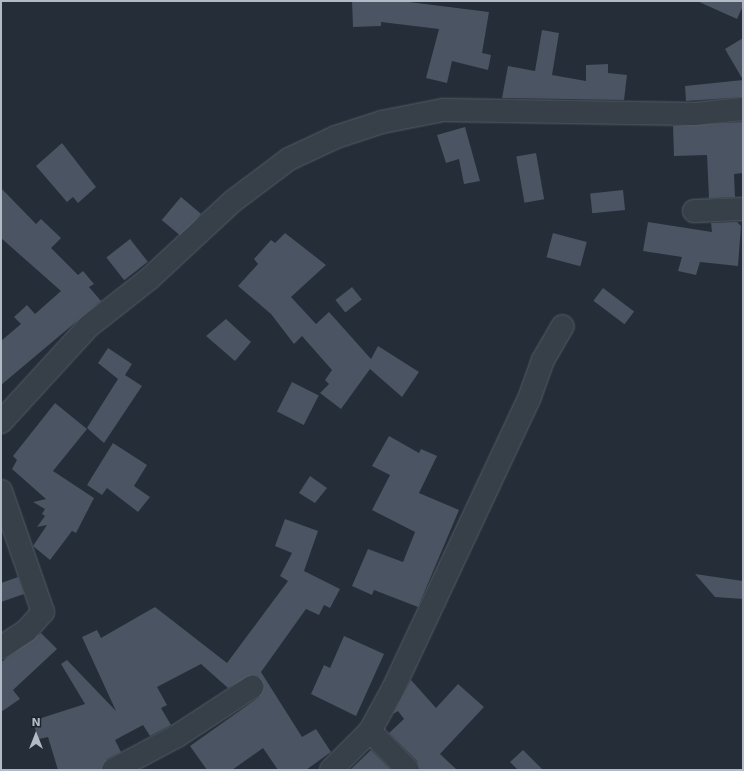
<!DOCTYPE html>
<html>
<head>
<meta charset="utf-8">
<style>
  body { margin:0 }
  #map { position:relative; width:744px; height:771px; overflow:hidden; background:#242d38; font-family:"DejaVu Sans",sans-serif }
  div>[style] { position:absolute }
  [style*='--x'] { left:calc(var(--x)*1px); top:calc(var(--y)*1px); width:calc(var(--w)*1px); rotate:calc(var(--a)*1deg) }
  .building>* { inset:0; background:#4a5462; transform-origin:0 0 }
  .roads { filter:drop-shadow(0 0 1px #555d66) drop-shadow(0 0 1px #555d66) }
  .minor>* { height:22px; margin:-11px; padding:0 11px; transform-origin:11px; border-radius:11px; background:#373f49 }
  span { translate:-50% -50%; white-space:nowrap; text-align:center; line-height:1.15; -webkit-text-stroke:4px #1c242d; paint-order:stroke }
  .frame { position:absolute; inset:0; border:2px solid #b2bac5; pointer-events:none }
  .north { position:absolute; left:16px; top:715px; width:40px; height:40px; -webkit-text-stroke:3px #1c242d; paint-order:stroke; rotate:0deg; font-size:11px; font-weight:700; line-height:16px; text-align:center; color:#b2bac5 }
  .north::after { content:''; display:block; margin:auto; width:14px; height:18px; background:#b2bac5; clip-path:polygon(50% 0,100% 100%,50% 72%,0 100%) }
</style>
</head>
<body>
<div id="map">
  <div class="building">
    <div style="clip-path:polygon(352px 1px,401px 1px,489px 12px,482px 53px,491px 55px,488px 70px,452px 61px,447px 83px,426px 78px,439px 29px,381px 22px,381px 26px,353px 27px)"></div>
    <div style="clip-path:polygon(697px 1px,743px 1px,743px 6px,737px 19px)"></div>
    <div style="clip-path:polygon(542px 30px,559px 33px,552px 75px,586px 81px,586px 65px,608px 64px,608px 73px,627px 75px,624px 100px,502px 98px,508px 66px,535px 71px)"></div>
    <div style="clip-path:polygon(743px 38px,743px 97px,686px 101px,685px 86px,743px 80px,725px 49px)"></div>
    <div style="clip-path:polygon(743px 122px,743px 173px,734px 174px,735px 197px,709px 198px,707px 155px,674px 156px,673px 126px)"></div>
    <div style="clip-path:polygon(465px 127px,480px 181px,464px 184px,459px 159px,446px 163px,437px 135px)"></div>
    <div style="clip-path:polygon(62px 143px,96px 187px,78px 203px,73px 197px,67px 202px,36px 166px)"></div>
    <div style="left:536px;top:153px;width:47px;height:20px;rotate:80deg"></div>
    <div style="clip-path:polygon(1px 188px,36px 224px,41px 219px,61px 238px,51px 248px,78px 275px,83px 271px,94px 284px,89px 287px,101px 301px,1px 385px,1px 341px,21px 324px,14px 317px,27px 305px,35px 314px,61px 291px,1px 238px)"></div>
    <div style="left:623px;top:190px;width:20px;height:33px;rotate:84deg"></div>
    <div style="left:181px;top:197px;width:26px;height:30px;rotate:40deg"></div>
    <div style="clip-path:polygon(648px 222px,712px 232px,711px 223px,737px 222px,741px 226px,738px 266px,700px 262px,696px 275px,678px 271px,682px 257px,643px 251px)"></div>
    <div style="clip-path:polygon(285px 233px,326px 265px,291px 297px,316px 324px,329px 312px,371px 359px,378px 346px,419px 372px,402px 397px,370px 369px,341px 409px,320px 393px,329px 384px,325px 380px,332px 370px,302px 336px,294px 344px,271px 314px,238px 286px,258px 264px,254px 259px,271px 240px,275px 243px)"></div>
    <div style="left:553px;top:233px;width:35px;height:25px;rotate:15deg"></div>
    <div style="left:130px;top:239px;width:29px;height:30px;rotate:52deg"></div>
    <div style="left:352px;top:287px;width:16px;height:21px;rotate:52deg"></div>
    <div style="left:603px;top:288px;width:39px;height:16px;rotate:37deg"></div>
    <div style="clip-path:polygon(226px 319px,251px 342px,235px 361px,206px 336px)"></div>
    <div style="clip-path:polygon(108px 348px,132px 364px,125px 375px,142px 386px,104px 443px,87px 428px,118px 379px,98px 363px)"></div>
    <div style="left:292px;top:382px;width:30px;height:33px;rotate:27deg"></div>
    <div style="clip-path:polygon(55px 403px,87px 429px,53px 471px,94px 498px,76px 533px,72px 531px,50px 560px,33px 546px,47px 525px,37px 527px,45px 516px,42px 514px,45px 509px,33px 502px,46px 499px,12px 469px,17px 460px,13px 456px)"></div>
    <div style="clip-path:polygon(389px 436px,419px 453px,421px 449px,437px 456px,419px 493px,459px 510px,418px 607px,374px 590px,372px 595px,352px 586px,368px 549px,403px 562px,415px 532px,372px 510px,390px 475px,372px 466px)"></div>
    <div style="clip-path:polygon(113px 443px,147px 465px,134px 486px,150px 497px,138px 512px,107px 488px,102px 495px,87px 485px)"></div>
    <div style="clip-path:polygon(310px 476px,327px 488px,315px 503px,299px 493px)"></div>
    <div style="clip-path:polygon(285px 519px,318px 531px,304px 571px,340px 589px,330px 608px,324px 605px,319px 615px,306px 609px,261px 672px,302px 737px,316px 729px,331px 752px,306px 770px,278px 770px,263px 748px,232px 770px,207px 770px,190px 746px,259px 697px,264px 686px,258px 676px,252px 675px,228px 688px,201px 664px,157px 687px,167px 705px,161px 708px,171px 725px,150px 736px,143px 725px,115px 740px,121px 752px,107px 759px,101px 770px,58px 770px,48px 737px,39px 739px,32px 721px,85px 704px,61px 664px,67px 660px,116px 711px,82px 637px,97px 630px,101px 638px,155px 607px,227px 663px,288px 581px,280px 576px,292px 553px,275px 546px)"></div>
    <div style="clip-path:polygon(695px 574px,743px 581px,743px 599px,715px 597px)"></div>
    <div style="clip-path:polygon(18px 577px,24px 594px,1px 602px,1px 583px)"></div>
    <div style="clip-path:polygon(41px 633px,57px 649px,13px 690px,20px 699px,1px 712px,1px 662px)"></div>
    <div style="clip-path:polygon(344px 636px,384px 654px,356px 716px,311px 694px,324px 665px,330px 668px)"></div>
    <div style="clip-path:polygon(411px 680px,436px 708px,458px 684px,484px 707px,440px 754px,457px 770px,420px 770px,417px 761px,389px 733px,404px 719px,398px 711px,393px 714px)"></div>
    <div style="clip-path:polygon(371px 750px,391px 770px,350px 770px)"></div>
    <div style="clip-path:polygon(523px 750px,543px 770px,518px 770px,510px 762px)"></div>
  </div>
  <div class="roads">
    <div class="minor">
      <div style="--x:694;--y:211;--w:49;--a:-2.3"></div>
      <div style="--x:1;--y:422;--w:130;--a:-47.5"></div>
      <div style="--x:89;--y:326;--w:76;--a:-38.1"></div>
      <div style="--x:149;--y:279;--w:115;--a:-42.9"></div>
      <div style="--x:233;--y:201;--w:70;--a:-36.9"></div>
      <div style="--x:289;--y:159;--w:52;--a:-25.1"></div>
      <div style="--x:336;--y:137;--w:48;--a:-18.1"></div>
      <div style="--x:382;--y:122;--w:62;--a:-11.1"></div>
      <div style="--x:443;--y:110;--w:251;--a:0.9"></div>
      <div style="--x:694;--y:114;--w:49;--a:-5.8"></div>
      <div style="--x:1;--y:491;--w:128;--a:70.9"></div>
      <div style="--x:43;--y:612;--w:25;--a:132"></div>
      <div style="--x:26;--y:631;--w:30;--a:147"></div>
      <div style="--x:370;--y:731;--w:54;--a:45.7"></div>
      <div style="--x:113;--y:770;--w:72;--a:-28"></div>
      <div style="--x:177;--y:736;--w:90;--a:-33.2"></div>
      <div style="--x:331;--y:770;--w:55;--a:-45"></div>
      <div style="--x:370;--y:731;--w:48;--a:-61.3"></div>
      <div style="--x:393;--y:689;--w:320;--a:-64.9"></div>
      <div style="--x:529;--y:399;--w:41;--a:-70.3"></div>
      <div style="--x:543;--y:360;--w:39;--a:-60"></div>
    </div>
  </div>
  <div class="frame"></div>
  <div class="north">N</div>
</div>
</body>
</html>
